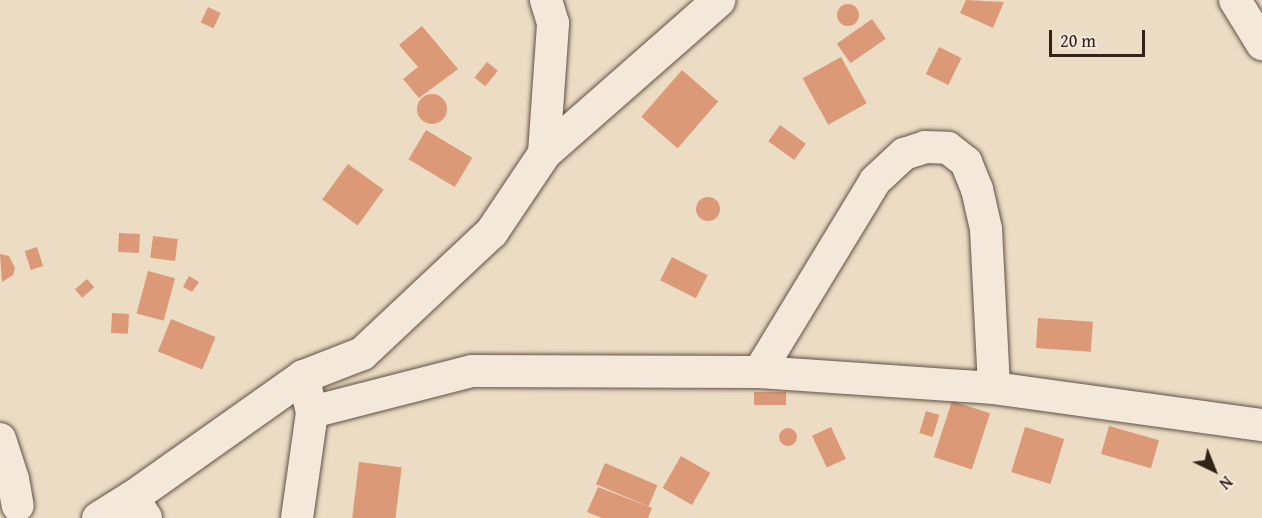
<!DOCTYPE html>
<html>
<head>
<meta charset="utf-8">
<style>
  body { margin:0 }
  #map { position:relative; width:1262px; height:518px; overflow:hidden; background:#ecdcc4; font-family:"Gentium Book Plus",serif }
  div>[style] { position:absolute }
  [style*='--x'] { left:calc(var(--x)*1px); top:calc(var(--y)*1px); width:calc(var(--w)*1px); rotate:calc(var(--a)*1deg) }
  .building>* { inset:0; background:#db9977; transform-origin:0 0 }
  .round { border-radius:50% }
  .roads { filter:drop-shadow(0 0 2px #605143) drop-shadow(0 0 2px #605143) }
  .street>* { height:32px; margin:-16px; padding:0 16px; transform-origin:16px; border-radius:16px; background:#f3e8d9 }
  .secondary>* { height:33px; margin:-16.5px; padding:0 16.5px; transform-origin:16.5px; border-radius:16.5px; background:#f3e8d9 }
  span { translate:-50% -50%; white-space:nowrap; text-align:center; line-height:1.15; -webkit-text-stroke:5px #f3e8d9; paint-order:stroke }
  .north { position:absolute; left:1184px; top:440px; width:60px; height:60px; -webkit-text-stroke:4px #f3e8d9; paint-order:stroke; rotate:137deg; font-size:16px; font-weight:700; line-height:24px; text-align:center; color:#312318 }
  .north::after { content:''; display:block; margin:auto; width:21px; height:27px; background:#312318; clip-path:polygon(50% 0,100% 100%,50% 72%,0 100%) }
  .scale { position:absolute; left:1049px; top:30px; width:96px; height:27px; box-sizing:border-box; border:3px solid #312318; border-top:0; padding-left:8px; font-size:18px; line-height:21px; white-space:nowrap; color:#312318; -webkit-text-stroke:4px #f3e8d9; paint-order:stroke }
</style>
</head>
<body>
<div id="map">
  <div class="building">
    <div style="clip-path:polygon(966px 0,1004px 2px,993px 28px,960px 13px)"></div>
    <div class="round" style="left:837px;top:4px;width:22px;height:22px"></div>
    <div style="left:208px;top:7px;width:14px;height:17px;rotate:25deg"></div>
    <div style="left:872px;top:19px;width:24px;height:43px;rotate:55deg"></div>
    <div style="clip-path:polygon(422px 26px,458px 69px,419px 98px,403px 79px,418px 67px,399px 45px)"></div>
    <div style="left:939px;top:47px;width:25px;height:30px;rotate:26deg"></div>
    <div style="left:841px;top:57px;width:53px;height:44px;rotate:61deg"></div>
    <div style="left:487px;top:62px;width:14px;height:20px;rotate:39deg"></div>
    <div style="left:682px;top:70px;width:48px;height:62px;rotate:41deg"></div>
    <div class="round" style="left:417px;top:94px;width:30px;height:30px"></div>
    <div style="left:780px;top:125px;width:32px;height:20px;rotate:36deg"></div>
    <div style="left:426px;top:130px;width:54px;height:34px;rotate:31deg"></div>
    <div style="left:348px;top:164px;width:44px;height:44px;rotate:36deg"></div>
    <div class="round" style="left:696px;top:197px;width:24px;height:24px"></div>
    <div style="left:119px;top:233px;width:21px;height:19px;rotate:3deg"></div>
    <div style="left:153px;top:236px;width:25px;height:22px;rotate:7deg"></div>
    <div style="left:37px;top:247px;width:20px;height:13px;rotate:72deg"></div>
    <div style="clip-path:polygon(0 254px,9px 256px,15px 268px,13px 275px,2px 282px)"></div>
    <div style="left:672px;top:257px;width:40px;height:26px;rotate:27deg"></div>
    <div style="left:148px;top:271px;width:28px;height:44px;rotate:15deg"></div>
    <div style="clip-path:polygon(189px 276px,199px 282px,192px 292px,183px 287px)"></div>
    <div style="left:87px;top:279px;width:11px;height:16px;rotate:49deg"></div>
    <div style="left:112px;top:313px;width:17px;height:20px;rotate:3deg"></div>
    <div style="left:1038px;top:318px;width:55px;height:30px;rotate:4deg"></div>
    <div style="left:171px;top:319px;width:48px;height:35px;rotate:22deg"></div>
    <div style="left:754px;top:392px;width:32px;height:13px"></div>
    <div style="left:952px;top:401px;width:40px;height:59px;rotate:18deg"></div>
    <div style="left:926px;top:411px;width:14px;height:23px;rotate:17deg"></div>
    <div style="left:1109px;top:426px;width:52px;height:29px;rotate:16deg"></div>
    <div style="left:831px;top:427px;width:35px;height:21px;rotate:65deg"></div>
    <div style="left:1025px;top:427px;width:41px;height:47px;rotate:17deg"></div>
    <div class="round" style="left:779px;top:428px;width:18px;height:18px"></div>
    <div style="left:681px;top:456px;width:34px;height:37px;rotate:30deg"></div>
    <div style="left:359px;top:462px;width:43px;height:56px;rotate:7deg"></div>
    <div style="left:605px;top:463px;width:57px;height:23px;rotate:23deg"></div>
    <div style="clip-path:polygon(598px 487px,652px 508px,648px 518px,602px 518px,587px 512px)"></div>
  </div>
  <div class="roads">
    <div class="street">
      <div style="--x:1235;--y:0;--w:52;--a:58.5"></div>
      <div style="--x:544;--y:153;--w:130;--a:-86"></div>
      <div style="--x:553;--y:23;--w:24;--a:-107"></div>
      <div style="--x:759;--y:372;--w:223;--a:-58.7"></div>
      <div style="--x:875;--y:181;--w:40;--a:-43"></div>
      <div style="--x:904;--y:154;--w:22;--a:-18"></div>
      <div style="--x:925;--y:147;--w:23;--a:2"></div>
      <div style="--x:948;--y:148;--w:23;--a:38"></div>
      <div style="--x:966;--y:162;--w:29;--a:68"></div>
      <div style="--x:977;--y:189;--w:41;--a:77.3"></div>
      <div style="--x:986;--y:229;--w:159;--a:87.1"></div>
      <div style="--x:303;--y:376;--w:37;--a:76"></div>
      <div style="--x:312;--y:412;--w:165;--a:-14.4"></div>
      <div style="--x:472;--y:371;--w:287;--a:0.2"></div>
      <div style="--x:759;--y:372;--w:236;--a:3.9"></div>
      <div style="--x:994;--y:388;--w:271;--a:7.9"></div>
      <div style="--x:0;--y:439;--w:42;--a:72"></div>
      <div style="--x:13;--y:479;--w:27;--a:80"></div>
      <div style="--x:132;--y:497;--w:25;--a:56"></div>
      <div style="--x:297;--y:518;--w:107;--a:-81.9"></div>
    </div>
    <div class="secondary">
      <div style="--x:98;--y:518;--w:40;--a:-32"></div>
      <div style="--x:132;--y:497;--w:209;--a:-35.3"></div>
      <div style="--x:303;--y:376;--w:63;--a:-21.3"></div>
      <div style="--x:362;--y:353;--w:177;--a:-43.2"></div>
      <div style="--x:491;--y:232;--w:95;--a:-56.1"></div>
      <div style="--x:544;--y:153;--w:232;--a:-41.3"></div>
    </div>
  </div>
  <div class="north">N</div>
  <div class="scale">20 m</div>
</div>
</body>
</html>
